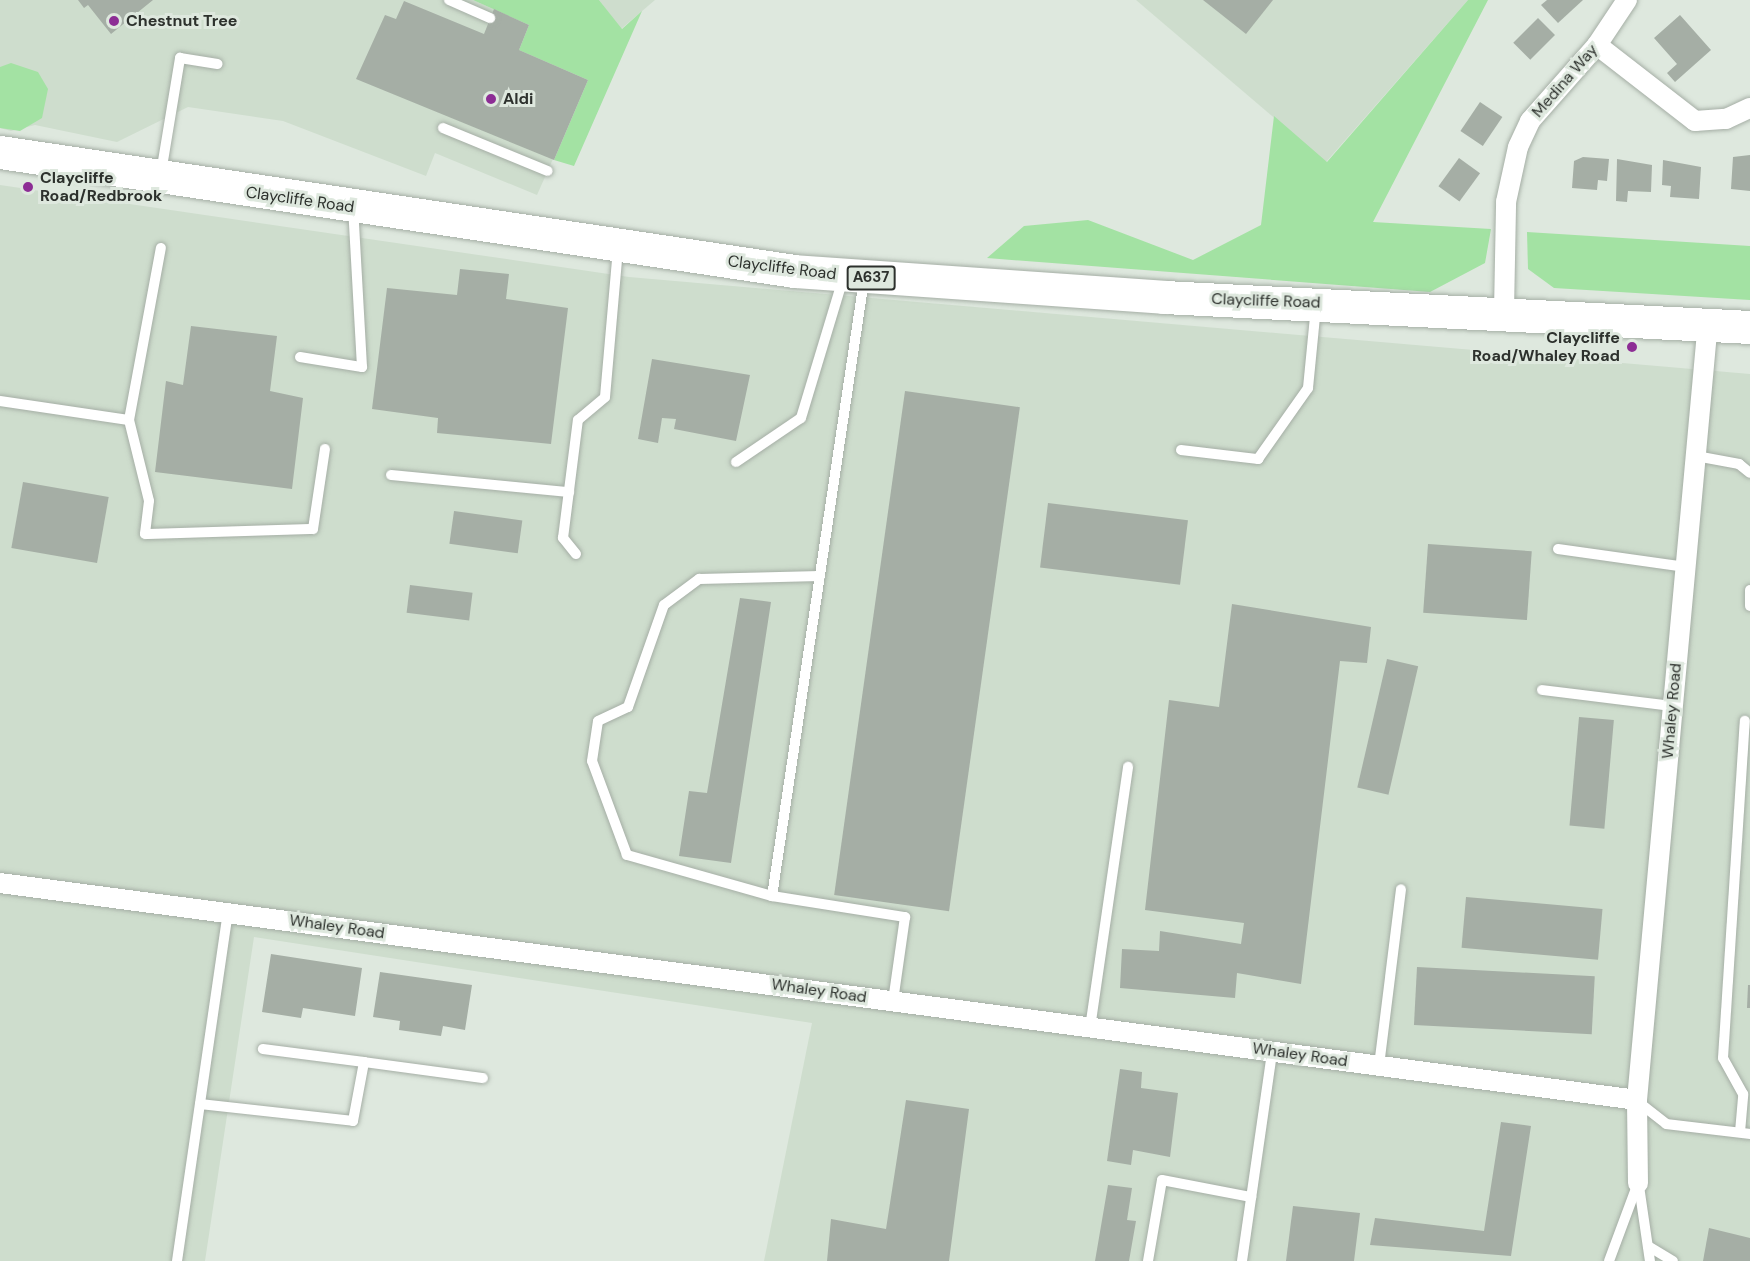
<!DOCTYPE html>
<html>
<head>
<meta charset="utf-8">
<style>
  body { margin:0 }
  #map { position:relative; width:1750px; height:1261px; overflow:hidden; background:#dee8de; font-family:"DM Sans",sans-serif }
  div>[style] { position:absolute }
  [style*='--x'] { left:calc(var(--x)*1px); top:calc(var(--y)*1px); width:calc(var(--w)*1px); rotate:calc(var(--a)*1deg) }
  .built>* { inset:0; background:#ceddcd }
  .green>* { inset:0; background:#a3e2a3 }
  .building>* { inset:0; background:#a5aea5; transform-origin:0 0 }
  .roads { filter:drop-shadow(0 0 2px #a5aea5) drop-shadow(0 0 2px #a5aea5) }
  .lane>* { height:10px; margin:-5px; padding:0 5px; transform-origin:5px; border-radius:5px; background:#fff }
  .street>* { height:20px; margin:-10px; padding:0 10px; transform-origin:10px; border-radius:10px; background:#fff }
  .highway>* { height:33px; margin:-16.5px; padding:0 16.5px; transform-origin:16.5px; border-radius:16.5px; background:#fff }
  .dots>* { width:16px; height:16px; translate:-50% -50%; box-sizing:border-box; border:3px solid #dee8de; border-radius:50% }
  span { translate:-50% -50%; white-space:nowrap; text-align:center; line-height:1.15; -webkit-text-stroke:6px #dee8de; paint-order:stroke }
  .shield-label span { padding:2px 4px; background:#dee8de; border:2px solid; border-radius:4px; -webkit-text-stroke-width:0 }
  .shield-label { font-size:15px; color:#2d312d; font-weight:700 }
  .poi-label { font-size:16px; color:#2d312d; font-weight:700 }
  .left { translate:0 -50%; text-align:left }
  .right { translate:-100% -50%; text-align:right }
  .street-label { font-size:16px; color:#2d312d }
</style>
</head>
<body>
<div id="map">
  <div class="built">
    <div style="clip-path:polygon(0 0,473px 0,529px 25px,519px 49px,588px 80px,537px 195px,435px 153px,426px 176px,283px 121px,188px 107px,117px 142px,35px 125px,11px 131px,0 128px)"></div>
    <div style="clip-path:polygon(599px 0,655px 0,621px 29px)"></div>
    <div style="clip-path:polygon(1136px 0,1468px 0,1326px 162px)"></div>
    <div style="clip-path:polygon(0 185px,629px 277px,1750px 374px,1750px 1261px,764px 1261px,812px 1023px,254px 937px,205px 1261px,0 1261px)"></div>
  </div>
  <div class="green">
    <div style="clip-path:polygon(473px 0,599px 0,622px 29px,642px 11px,574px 166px,554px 160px,588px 80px,519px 50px,529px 25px)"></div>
    <div style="clip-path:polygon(1468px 0,1488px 0,1373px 222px,1491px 229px,1485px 263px,1430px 292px,987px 258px,1024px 226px,1088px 220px,1193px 260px,1261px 225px,1274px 116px,1327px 162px)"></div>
    <div style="clip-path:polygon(11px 63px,38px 72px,48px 89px,42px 118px,20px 131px,0 128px,0 67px)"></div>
    <div style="clip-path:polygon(1527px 232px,1750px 246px,1750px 300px,1554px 288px,1528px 269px)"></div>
  </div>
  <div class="building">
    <div style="clip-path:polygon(78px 0,153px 0,111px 34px,88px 5px,84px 8px)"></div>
    <div style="clip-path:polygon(1203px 0,1273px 0,1246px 34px)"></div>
    <div style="clip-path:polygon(1547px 0,1583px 0,1558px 23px,1541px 5px)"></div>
    <div style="clip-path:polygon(404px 1px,484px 34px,494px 9px,529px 25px,519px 50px,588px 80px,554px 160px,356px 79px,385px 15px,396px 19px)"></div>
    <div style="clip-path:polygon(1680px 15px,1711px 50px,1675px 82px,1667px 73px,1677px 64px,1654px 38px)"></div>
    <div style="left:1538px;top:18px;width:24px;height:35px;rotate:45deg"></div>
    <div style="left:1480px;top:102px;width:27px;height:35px;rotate:34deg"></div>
    <div style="clip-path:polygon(1750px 155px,1750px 191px,1731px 189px,1733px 157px)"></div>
    <div style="clip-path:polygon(1583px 157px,1609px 159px,1607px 181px,1598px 180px,1597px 190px,1572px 188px,1574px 161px)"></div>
    <div style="left:1459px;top:158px;width:26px;height:35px;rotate:36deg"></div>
    <div style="clip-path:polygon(1617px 159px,1652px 165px,1651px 192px,1628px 191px,1627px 202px,1616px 201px)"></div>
    <div style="clip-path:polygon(1663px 160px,1701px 167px,1699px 199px,1670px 197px,1671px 186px,1662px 185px)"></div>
    <div style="clip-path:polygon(460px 269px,509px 274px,506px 299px,568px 308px,551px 444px,437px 433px,438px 418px,372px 409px,387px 288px,457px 295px)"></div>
    <div style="clip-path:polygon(191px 326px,277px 336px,270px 391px,303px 398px,292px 489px,155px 472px,166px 381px,183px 385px)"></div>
    <div style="clip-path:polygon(652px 359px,750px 375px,736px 441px,674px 429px,676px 419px,662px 418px,658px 443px,638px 439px)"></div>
    <div style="left:905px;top:391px;width:116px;height:509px;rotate:8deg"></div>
    <div style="left:23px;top:482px;width:87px;height:67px;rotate:10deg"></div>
    <div style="left:1048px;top:503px;width:141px;height:65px;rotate:7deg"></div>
    <div style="left:454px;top:511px;width:69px;height:33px;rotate:8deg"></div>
    <div style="left:1428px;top:544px;width:104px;height:69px;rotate:4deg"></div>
    <div style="left:410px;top:585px;width:63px;height:28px;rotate:7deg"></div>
    <div style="clip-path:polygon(740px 598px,771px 602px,731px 863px,679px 856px,689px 791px,707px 793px)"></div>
    <div style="clip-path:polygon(1232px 604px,1371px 627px,1367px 663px,1340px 661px,1301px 984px,1237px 973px,1235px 998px,1120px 988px,1122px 949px,1159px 951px,1160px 931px,1241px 944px,1244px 923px,1145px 910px,1169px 700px,1219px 707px)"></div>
    <div style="left:1387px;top:659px;width:32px;height:132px;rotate:13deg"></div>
    <div style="left:1579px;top:717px;width:35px;height:109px;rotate:5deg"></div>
    <div style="left:1466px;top:897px;width:137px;height:51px;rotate:5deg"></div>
    <div style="clip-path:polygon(271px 954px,362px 968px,355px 1016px,303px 1008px,301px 1018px,262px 1012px)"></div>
    <div style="left:1417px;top:967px;width:178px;height:58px;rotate:3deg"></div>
    <div style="clip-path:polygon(380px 972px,472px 985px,465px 1030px,443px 1026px,441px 1036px,399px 1030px,400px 1021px,373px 1017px)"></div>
    <div style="clip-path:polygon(1748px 985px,1750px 985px,1750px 1008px,1747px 1008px)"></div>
    <div style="clip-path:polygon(1120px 1069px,1142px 1072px,1141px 1088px,1178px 1093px,1170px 1157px,1133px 1150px,1131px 1165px,1107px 1161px)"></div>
    <div style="clip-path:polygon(906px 1100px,969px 1109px,949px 1261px,827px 1261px,831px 1219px,886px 1229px)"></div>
    <div style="clip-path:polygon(1501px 1122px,1531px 1126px,1511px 1256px,1370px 1245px,1375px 1218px,1484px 1231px)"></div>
    <div style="clip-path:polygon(1108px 1185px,1132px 1188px,1127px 1220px,1136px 1221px,1129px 1261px,1095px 1261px)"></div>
    <div style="clip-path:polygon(1293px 1206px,1360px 1213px,1354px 1261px,1286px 1261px)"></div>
    <div style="clip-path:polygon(1709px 1228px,1750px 1238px,1750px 1261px,1703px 1261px)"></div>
  </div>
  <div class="roads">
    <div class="lane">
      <div style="--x:449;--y:0;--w:45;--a:23.7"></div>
      <div style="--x:443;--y:128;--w:113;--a:22.3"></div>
      <div style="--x:161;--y:173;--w:117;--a:-80.6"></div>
      <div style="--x:180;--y:58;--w:38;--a:9"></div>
      <div style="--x:864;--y:280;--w:623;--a:98.49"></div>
      <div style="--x:772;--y:896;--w:135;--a:9"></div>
      <div style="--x:905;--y:917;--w:85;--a:98.1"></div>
      <div style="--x:300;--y:357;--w:63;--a:9.2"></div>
      <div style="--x:362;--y:367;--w:159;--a:-93.2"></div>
      <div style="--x:0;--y:401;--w:130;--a:8.4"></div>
      <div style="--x:129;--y:420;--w:175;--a:-79.5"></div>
      <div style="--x:129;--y:420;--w:83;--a:76.1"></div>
      <div style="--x:149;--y:501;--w:33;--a:97"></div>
      <div style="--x:145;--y:534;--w:168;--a:-1.7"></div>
      <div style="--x:313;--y:529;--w:81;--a:-81.5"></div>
      <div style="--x:1181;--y:450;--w:78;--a:6.7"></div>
      <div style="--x:1258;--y:459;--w:87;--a:-54.8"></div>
      <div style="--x:1308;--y:388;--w:81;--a:-84.4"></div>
      <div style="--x:1696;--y:456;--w:44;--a:10.5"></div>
      <div style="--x:1739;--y:464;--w:14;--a:39"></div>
      <div style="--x:736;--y:462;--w:78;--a:-34.1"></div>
      <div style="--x:801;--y:418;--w:145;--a:-73.2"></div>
      <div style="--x:391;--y:475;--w:179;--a:5.5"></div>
      <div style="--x:1558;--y:549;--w:129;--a:8"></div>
      <div style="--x:576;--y:554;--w:21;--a:-129"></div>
      <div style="--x:563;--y:538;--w:119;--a:-82.8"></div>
      <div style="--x:578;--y:420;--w:35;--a:-40"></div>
      <div style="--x:605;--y:397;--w:150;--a:-85"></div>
      <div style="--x:1750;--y:590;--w:16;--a:90"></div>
      <div style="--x:1542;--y:690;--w:132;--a:7"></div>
      <div style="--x:772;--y:896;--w:151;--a:-164.2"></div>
      <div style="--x:627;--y:855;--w:100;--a:-110.4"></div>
      <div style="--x:592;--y:761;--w:40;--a:-81.5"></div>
      <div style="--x:598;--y:721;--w:33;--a:-25"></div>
      <div style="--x:628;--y:707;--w:108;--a:-70.6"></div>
      <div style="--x:664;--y:605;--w:44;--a:-36.6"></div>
      <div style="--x:699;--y:579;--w:121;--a:-1.4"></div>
      <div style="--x:1090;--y:1028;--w:264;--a:-81.7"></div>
      <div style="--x:364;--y:1062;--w:120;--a:7.7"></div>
      <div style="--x:1379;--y:1066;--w:178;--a:-82.9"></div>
      <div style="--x:1637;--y:1101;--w:37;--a:38"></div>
      <div style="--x:1666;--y:1124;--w:85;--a:6.8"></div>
      <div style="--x:200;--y:1104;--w:154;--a:6.3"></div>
      <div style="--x:353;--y:1121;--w:60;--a:-79.4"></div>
      <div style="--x:364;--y:1062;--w:102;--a:-172.7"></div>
      <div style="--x:1740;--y:1132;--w:38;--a:-85"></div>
      <div style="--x:1743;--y:1094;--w:41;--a:-119.1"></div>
      <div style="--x:1723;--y:1058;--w:338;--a:-86.3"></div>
      <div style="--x:1639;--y:1186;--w:76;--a:81.7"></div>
      <div style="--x:1648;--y:1246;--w:29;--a:31"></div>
      <div style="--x:177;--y:1261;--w:352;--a:-81.7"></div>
      <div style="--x:1148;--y:1261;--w:82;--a:-80.2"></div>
      <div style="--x:1162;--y:1180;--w:91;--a:10.8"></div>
      <div style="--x:1242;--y:1261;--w:211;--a:-81.8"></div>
      <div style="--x:1609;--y:1261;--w:83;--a:-69.6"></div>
    </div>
    <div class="street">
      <div style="--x:1597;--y:45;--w:124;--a:37.8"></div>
      <div style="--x:1695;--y:121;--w:31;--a:-4"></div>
      <div style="--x:1726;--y:119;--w:26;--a:-25"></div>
      <div style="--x:1504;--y:311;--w:109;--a:-88.9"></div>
      <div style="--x:1506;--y:202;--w:56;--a:-77.7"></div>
      <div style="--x:1518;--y:147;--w:29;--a:-65"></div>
      <div style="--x:1530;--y:121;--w:101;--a:-48.6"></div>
      <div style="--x:1597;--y:45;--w:54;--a:-56.3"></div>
      <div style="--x:0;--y:883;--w:1651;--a:7.55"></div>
      <div style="--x:1638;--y:1183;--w:83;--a:-90.7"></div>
      <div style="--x:1637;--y:1100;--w:782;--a:-84.79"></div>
    </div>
    <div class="highway">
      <div style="--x:0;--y:152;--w:803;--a:8.52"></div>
      <div style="--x:794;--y:271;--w:371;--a:4"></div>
      <div style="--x:1164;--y:297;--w:587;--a:2.93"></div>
    </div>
  </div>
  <div class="dots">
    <div style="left:114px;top:21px;background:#8d2d95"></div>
    <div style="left:491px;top:99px;background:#8d2d95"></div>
    <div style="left:28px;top:187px;background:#8d2d95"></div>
    <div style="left:1632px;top:347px;background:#8d2d95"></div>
  </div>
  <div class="shield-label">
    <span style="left:871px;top:278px">A637</span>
  </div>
  <div class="poi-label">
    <span class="left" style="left:126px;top:21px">Chestnut Tree</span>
    <span class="left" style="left:503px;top:99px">Aldi</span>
    <span class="left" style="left:40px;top:187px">Claycliffe<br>Road/Redbrook</span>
    <span class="right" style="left:1620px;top:347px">Claycliffe<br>Road/Whaley Road</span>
  </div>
  <div class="street-label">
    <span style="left:1565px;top:81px;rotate:-49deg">Medina Way</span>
    <span style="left:300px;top:200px;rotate:8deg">Claycliffe Road</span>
    <span style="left:782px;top:268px;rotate:7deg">Claycliffe Road</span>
    <span style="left:1266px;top:301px;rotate:2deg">Claycliffe Road</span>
    <span style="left:1672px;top:711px;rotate:-85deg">Whaley Road</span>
    <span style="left:337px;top:927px;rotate:8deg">Whaley Road</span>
    <span style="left:819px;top:991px;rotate:8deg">Whaley Road</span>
    <span style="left:1300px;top:1055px;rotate:8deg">Whaley Road</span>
  </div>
</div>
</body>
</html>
